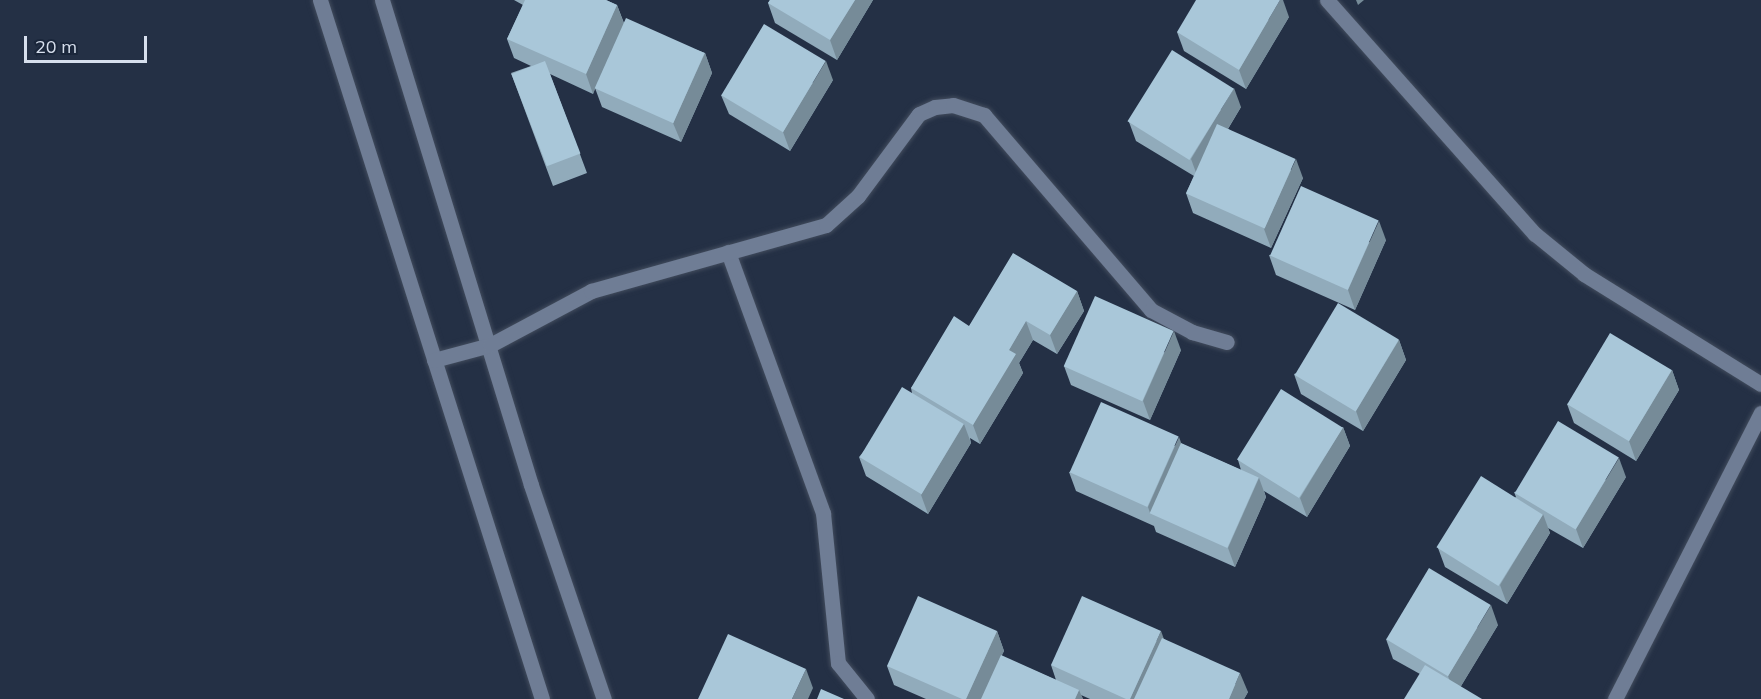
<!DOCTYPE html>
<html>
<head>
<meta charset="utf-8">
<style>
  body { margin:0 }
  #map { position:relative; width:1761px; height:699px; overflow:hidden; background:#243045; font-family:Mulish,sans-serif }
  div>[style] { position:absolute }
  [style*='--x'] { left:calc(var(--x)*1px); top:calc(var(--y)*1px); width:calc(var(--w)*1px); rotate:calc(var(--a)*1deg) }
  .roads { filter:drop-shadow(0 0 2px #424c5d) drop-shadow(0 0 2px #424c5d) }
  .minor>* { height:15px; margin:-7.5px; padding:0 7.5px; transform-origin:7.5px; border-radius:7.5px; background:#6f7d95 }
  .wall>* { inset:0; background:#91abbb }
  .shaded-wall>* { inset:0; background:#768b98 }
  .building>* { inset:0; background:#a9c7d9; transform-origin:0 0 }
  span { translate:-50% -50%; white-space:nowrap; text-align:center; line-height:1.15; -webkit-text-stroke:6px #1a263a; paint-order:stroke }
  .scale { position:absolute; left:24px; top:36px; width:123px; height:27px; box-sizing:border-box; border:3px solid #d7dfed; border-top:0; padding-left:8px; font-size:18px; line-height:21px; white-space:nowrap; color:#d7dfed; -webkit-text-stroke:4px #1a263a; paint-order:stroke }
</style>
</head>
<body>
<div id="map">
  <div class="roads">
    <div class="minor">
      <div style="--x:320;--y:0;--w:733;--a:72.38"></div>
      <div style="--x:382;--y:0;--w:507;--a:72.92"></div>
      <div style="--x:531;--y:485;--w:226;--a:71.2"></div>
      <div style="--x:1327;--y:0;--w:313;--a:48.4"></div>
      <div style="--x:1535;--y:234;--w:63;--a:39.2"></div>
      <div style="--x:1584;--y:274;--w:208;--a:31.9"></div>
      <div style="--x:728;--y:252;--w:278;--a:70"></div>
      <div style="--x:823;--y:513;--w:151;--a:84.3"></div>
      <div style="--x:838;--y:663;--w:46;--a:51.1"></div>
      <div style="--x:434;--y:360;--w:58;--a:-15"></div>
      <div style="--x:490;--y:345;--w:115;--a:-28.1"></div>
      <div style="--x:591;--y:291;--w:244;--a:-15.7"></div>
      <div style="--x:826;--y:225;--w:43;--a:-42.2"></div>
      <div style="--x:858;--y:196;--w:102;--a:-53.4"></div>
      <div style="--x:919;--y:114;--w:17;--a:-24"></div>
      <div style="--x:935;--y:107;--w:18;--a:-6"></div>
      <div style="--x:953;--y:105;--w:33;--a:18"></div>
      <div style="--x:984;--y:115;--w:257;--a:49.4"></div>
      <div style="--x:1151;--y:310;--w:47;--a:28.2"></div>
      <div style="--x:1192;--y:332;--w:36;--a:16"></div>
      <div style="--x:1615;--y:699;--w:321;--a:-63"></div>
    </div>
  </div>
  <div class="wall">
    <div style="clip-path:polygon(514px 0,606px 0,617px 5px,624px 23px,705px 53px,712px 73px,681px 142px,602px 107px,595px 88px,593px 94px,550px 74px,587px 173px,553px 186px,511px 73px,531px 66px,514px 58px,507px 39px,523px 5px)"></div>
    <div style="clip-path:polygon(770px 0,873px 0,837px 60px,775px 23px,768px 3px)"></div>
    <div style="clip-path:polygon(1289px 17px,1246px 89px,1184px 51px,1177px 32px)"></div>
    <div style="clip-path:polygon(833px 80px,790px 151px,729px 114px,721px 95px)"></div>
    <div style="clip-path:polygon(1241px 107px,1228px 129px,1303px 178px,1271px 248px,1193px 213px,1186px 193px,1194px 176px,1136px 141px,1129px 122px)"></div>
    <div style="clip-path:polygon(1386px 240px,1355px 310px,1276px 275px,1269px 255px)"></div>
    <div style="clip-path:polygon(1077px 291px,1084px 311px,1057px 354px,1033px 340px,1019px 363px,1023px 373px,980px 444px,970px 438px,971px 443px,928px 514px,866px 476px,859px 457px,912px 393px,911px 388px,969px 326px)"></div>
    <div style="clip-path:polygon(1399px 340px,1406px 360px,1363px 431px,1301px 394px,1294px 374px)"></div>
    <div style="clip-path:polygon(1181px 350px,1150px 420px,1071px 385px,1064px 366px)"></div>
    <div style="clip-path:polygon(1672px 370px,1679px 390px,1636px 461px,1574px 423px,1567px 404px)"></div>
    <div style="clip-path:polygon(1343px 427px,1350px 446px,1307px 517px,1264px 491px,1266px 497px,1235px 567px,1156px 532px,1154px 526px,1076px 491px,1069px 472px,1182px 444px,1241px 470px,1238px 460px)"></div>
    <div style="clip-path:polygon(1626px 477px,1583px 548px,1548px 528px,1550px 533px,1507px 604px,1445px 567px,1438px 548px,1516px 497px,1514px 492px)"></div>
    <div style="clip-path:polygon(1498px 625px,1461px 686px,1420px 674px,1393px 659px,1386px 639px)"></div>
    <div style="clip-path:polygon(997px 631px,1004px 651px,1001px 656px,1056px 680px,1051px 665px,1164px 639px,1248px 692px,1244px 699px,1090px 699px,1081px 695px,1083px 699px,926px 699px,894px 685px,887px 666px)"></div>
  </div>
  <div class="shaded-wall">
    <div style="clip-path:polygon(855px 0,873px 0,837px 60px,830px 40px)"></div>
    <div style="clip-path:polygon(1280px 0,1283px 0,1289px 17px,1246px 89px,1239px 70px)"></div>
    <div style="clip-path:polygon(1356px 0,1364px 0,1358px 5px)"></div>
    <div style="clip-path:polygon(617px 5px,624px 24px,593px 94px,586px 74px)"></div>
    <div style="clip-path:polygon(705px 53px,712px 73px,681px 142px,673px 123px)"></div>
    <div style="clip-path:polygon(826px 61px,833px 80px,790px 151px,783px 132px)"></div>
    <div style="clip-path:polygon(1234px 88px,1241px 107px,1198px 178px,1191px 159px)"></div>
    <div style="clip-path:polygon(1296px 159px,1303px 178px,1271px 248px,1264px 229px)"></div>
    <div style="clip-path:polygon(1379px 221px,1386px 240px,1355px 310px,1348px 290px)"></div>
    <div style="clip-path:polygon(1077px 291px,1084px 311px,1057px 354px,1050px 335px)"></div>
    <div style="clip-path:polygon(1026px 321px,1033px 340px,1019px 363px,1023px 373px,980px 444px,973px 425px,1009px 350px)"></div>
    <div style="clip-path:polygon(1174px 331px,1181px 350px,1150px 420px,1143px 401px)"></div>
    <div style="clip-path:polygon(1399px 340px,1406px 360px,1363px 431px,1356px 411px)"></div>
    <div style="clip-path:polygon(1672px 370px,1679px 390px,1636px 461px,1629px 441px)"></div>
    <div style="clip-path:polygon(964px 424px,971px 443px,928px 514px,921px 495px)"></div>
    <div style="clip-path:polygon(1343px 427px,1350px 446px,1307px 517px,1300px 498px)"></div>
    <div style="clip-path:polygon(1179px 437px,1186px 456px,1150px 513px,1148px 507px)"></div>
    <div style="clip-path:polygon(1619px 458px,1626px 477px,1583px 548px,1576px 529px)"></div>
    <div style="clip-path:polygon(1259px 478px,1266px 497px,1235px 567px,1228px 548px)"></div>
    <div style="clip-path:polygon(1543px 514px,1550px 533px,1507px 604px,1500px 585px)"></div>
    <div style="clip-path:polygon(1491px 605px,1498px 625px,1455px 696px,1448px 676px)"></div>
    <div style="clip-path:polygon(997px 631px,1004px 651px,982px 699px,966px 699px)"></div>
    <div style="clip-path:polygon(1161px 631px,1168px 650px,1146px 699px,1130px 699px)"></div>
    <div style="clip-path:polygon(806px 669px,813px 688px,808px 699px,792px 699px)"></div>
    <div style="clip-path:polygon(1240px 673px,1248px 692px,1244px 699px,1229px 699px)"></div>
    <div style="clip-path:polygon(1079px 690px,1083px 699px,1075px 699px)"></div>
  </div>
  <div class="building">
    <div style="clip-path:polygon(525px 0,606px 0,617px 5px,586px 74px,507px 39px)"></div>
    <div style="clip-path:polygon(770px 0,855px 0,830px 40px,768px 3px)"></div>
    <div style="clip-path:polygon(1196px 0,1280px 0,1239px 70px,1177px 32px)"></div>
    <div style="left:626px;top:18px;width:86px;height:77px;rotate:24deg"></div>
    <div style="left:764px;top:24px;width:72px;height:83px;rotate:31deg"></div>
    <div style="left:1172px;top:50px;width:73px;height:84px;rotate:32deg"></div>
    <div style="left:545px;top:61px;width:99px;height:36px;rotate:69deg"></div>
    <div style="left:1217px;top:124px;width:86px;height:76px;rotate:24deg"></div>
    <div style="left:1301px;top:186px;width:85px;height:76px;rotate:24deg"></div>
    <div style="clip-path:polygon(1013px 253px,1077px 291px,1050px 335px,1026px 321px,1009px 350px,1016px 354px,973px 425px,911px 388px,954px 316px,969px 326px)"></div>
    <div style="left:1095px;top:296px;width:86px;height:77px;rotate:24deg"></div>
    <div style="left:1338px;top:303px;width:71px;height:84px;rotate:31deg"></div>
    <div style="left:1610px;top:333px;width:72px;height:83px;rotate:31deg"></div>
    <div style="left:902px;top:387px;width:72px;height:82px;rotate:31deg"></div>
    <div style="left:1281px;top:389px;width:73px;height:83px;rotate:32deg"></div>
    <div style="left:1101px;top:402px;width:85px;height:77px;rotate:24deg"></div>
    <div style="left:1558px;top:421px;width:71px;height:84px;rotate:31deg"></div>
    <div style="left:1181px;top:443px;width:85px;height:77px;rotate:24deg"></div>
    <div style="left:1481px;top:476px;width:73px;height:84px;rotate:32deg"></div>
    <div style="left:1429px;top:568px;width:72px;height:83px;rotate:31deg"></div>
    <div style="clip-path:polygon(918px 596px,997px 631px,966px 699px,962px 699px,887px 666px)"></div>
    <div style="clip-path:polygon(1082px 596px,1161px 631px,1130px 699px,1126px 699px,1051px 665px)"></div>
    <div style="clip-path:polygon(728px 634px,806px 669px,792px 699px,698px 699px)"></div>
    <div style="clip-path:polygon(1162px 638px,1240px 673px,1229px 699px,1134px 699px)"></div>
    <div style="clip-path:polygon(1001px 655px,1079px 690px,1075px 699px,981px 699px)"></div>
    <div style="clip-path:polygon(1425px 665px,1482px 699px,1404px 699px)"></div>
    <div style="clip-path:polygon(821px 689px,844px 699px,817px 699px)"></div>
  </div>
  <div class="scale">20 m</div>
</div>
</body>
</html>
